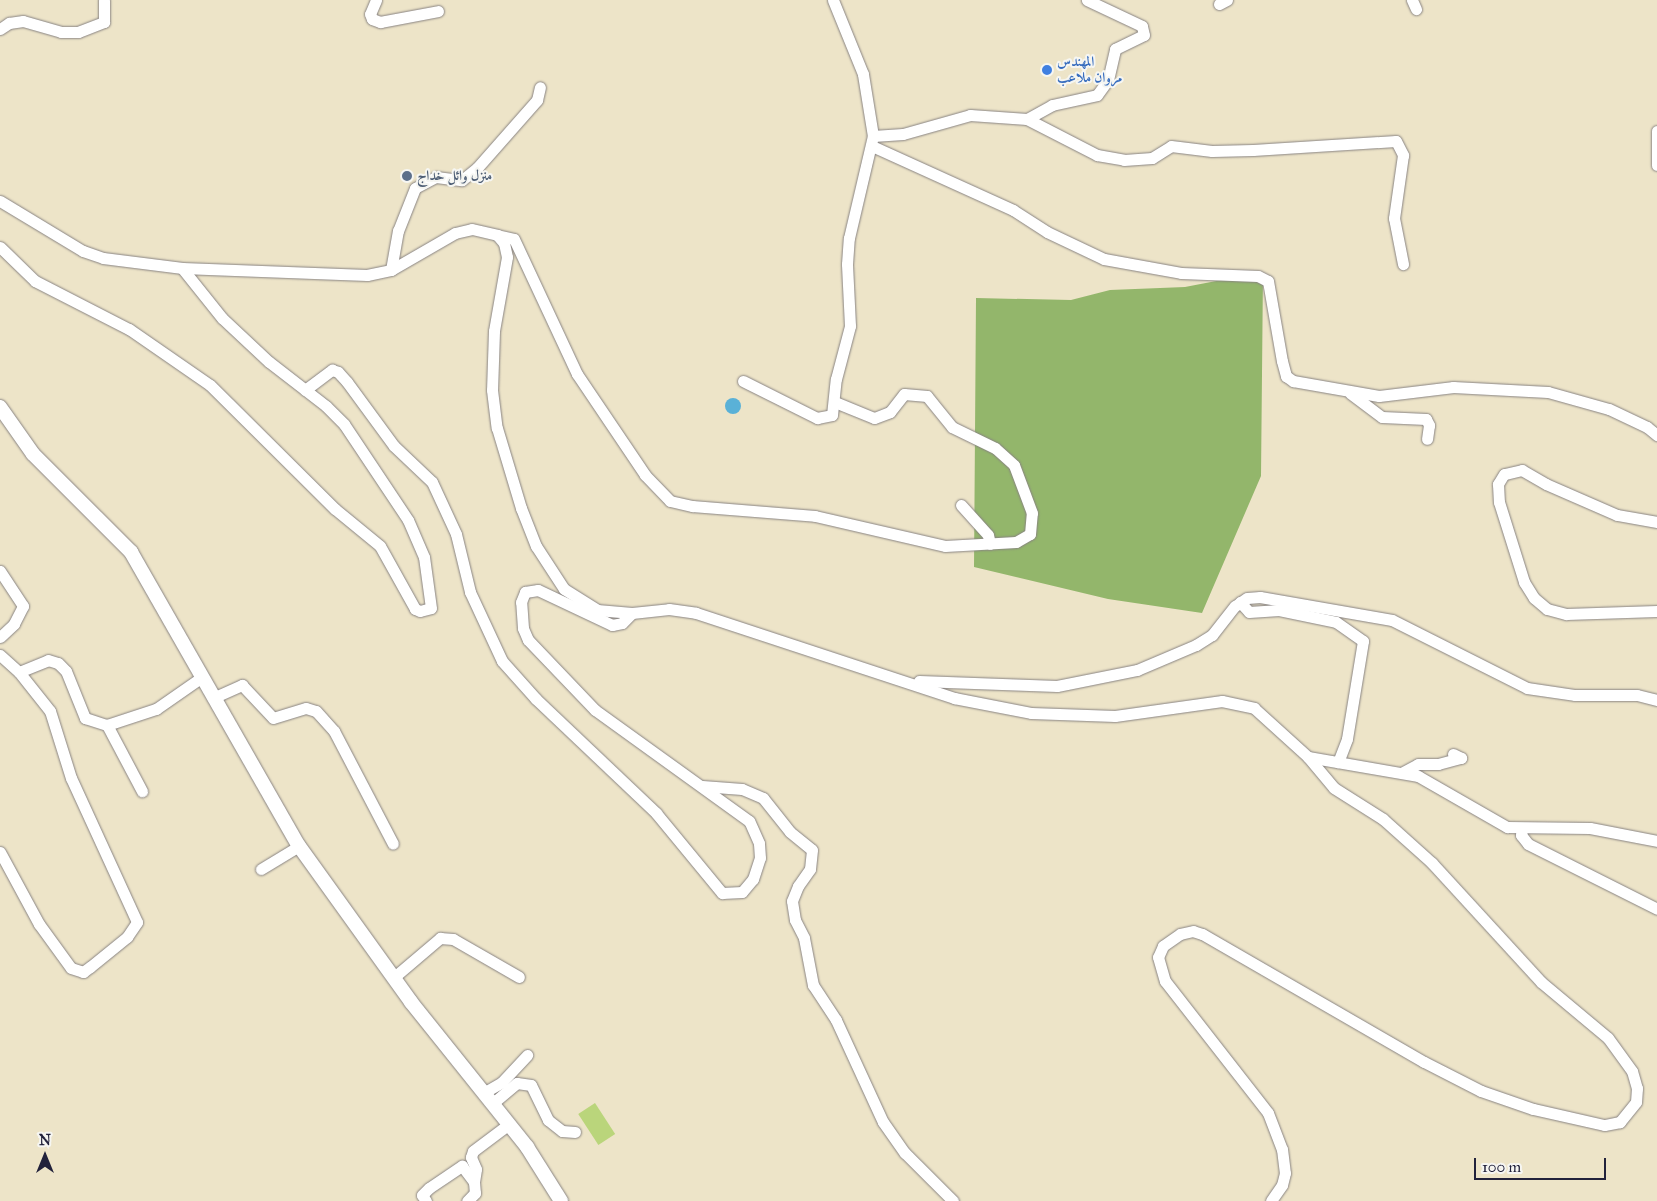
<!DOCTYPE html>
<html>
<head>
<meta charset="utf-8">
<style>
  body { margin:0 }
  #map { position:relative; width:1657px; height:1201px; overflow:hidden; background:#ede4c8; font-family:"IM FELL Great Primer",Amiri,serif }
  div>[style] { position:absolute }
  [style*='--x'] { left:calc(var(--x)*1px); top:calc(var(--y)*1px); width:calc(var(--w)*1px); rotate:calc(var(--a)*1deg) }
  .green>* { inset:0; background:#bad57b; transform-origin:0 0 }
  .forest>* { inset:0; background:#93b66b }
  .water>* { inset:0; background:#5ab1d7 }
  .round { border-radius:50% }
  .roads { filter:drop-shadow(0 0 1px #888382) drop-shadow(0 0 1px #888382) }
  .minor>* { height:11px; margin:-5.5px; padding:0 5.5px; transform-origin:5.5px; border-radius:5.5px; background:#fff }
  .major>* { height:14px; margin:-7px; padding:0 7px; transform-origin:7px; border-radius:7px; background:#fff }
  .dots>* { width:14px; height:14px; translate:-50% -50%; box-sizing:border-box; border:2px solid #f6f6f2; border-radius:50% }
  span { translate:-50% -50%; white-space:nowrap; text-align:center; line-height:1.15; -webkit-text-stroke:4px #f6f6f2; paint-order:stroke }
  .shop-label { font-size:14px; color:#366cbe; font-weight:700 }
  .left { translate:0 -50%; text-align:left }
  .service-label { font-size:14px; color:#4e5e75; font-weight:700 }
  .north { position:absolute; left:20px; top:1131px; width:50px; height:50px; -webkit-text-stroke:4px #f6f6f2; paint-order:stroke; rotate:0deg; font-size:14px; font-weight:700; line-height:20px; text-align:center; color:#22223b }
  .north::after { content:''; display:block; margin:auto; width:18px; height:22px; background:#22223b; clip-path:polygon(50% 0,100% 100%,50% 72%,0 100%) }
  .scale { position:absolute; left:1474px; top:1158px; width:132px; height:22px; box-sizing:border-box; border:2px solid #22223b; border-top:0; padding-left:6px; font-size:15px; line-height:18px; white-space:nowrap; color:#22223b; -webkit-text-stroke:4px #f6f6f2; paint-order:stroke }
</style>
</head>
<body>
<div id="map">
  <div class="green">
    <div style="left:595px;top:1103px;width:37px;height:20px;rotate:57deg"></div>
  </div>
  <div class="forest">
    <div style="clip-path:polygon(1263px 272px,1261px 476px,1202px 613px,1108px 599px,974px 567px,976px 298px,1071px 300px,1110px 290px,1185px 287px)"></div>
  </div>
  <div class="water">
    <div class="round" style="left:725px;top:398px;width:16px;height:16px"></div>
  </div>
  <div class="roads">
    <div class="minor">
      <div style="--x:376;--y:0;--w:15;--a:113"></div>
      <div style="--x:370;--y:14;--w:5;--a:68"></div>
      <div style="--x:372;--y:19;--w:9;--a:21"></div>
      <div style="--x:380;--y:22;--w:59;--a:-10.7"></div>
      <div style="--x:1412;--y:0;--w:10;--a:66"></div>
      <div style="--x:1219;--y:4;--w:9;--a:-27"></div>
      <div style="--x:0;--y:29;--w:11;--a:-34"></div>
      <div style="--x:9;--y:23;--w:14;--a:-8"></div>
      <div style="--x:23;--y:21;--w:40;--a:16"></div>
      <div style="--x:61;--y:32;--w:17;--a:0"></div>
      <div style="--x:78;--y:32;--w:28;--a:-21"></div>
      <div style="--x:104;--y:22;--w:22;--a:-90"></div>
      <div style="--x:1027;--y:119;--w:79;--a:27.2"></div>
      <div style="--x:1097;--y:155;--w:27;--a:10"></div>
      <div style="--x:1124;--y:160;--w:28;--a:-4"></div>
      <div style="--x:1152;--y:158;--w:22;--a:-32"></div>
      <div style="--x:1171;--y:146;--w:41;--a:7"></div>
      <div style="--x:1212;--y:151;--w:41;--a:-1.4"></div>
      <div style="--x:1253;--y:150;--w:143;--a:-3.6"></div>
      <div style="--x:1396;--y:141;--w:16;--a:63"></div>
      <div style="--x:1403;--y:155;--w:64;--a:98.1"></div>
      <div style="--x:1394;--y:218;--w:47;--a:78.9"></div>
      <div style="--x:1657;--y:131;--w:34;--a:90"></div>
      <div style="--x:873;--y:136;--w:30;--a:-4"></div>
      <div style="--x:903;--y:134;--w:70;--a:-15.8"></div>
      <div style="--x:970;--y:115;--w:57;--a:4"></div>
      <div style="--x:1027;--y:119;--w:29;--a:-29"></div>
      <div style="--x:1052;--y:105;--w:46;--a:-12.5"></div>
      <div style="--x:1097;--y:95;--w:19;--a:-54"></div>
      <div style="--x:1108;--y:80;--w:32;--a:-77"></div>
      <div style="--x:1115;--y:49;--w:32;--a:-26"></div>
      <div style="--x:1144;--y:35;--w:9;--a:-103"></div>
      <div style="--x:1142;--y:26;--w:61;--a:-154.7"></div>
      <div style="--x:872;--y:146;--w:155;--a:24.4"></div>
      <div style="--x:1013;--y:210;--w:40;--a:32.9"></div>
      <div style="--x:1047;--y:232;--w:63;--a:25.3"></div>
      <div style="--x:1104;--y:259;--w:78;--a:10.3"></div>
      <div style="--x:1181;--y:273;--w:77;--a:2.2"></div>
      <div style="--x:1258;--y:276;--w:11;--a:27"></div>
      <div style="--x:1268;--y:281;--w:81;--a:80.1"></div>
      <div style="--x:1282;--y:361;--w:16;--a:75"></div>
      <div style="--x:1286;--y:376;--w:9;--a:36"></div>
      <div style="--x:1293;--y:381;--w:87;--a:9.9"></div>
      <div style="--x:1379;--y:396;--w:75;--a:-6.9"></div>
      <div style="--x:1453;--y:387;--w:95;--a:3"></div>
      <div style="--x:1548;--y:392;--w:63;--a:15.6"></div>
      <div style="--x:1609;--y:409;--w:42;--a:25.3"></div>
      <div style="--x:1647;--y:427;--w:13;--a:39"></div>
      <div style="--x:0;--y:201;--w:97;--a:31.1"></div>
      <div style="--x:83;--y:251;--w:21;--a:19"></div>
      <div style="--x:103;--y:258;--w:80;--a:7.2"></div>
      <div style="--x:182;--y:268;--w:185;--a:2.2"></div>
      <div style="--x:367;--y:275;--w:25;--a:-12"></div>
      <div style="--x:391;--y:270;--w:74;--a:-30"></div>
      <div style="--x:455;--y:233;--w:17;--a:-13"></div>
      <div style="--x:472;--y:229;--w:26;--a:13"></div>
      <div style="--x:497;--y:235;--w:11;--a:49"></div>
      <div style="--x:504;--y:243;--w:14;--a:78"></div>
      <div style="--x:507;--y:257;--w:75;--a:100"></div>
      <div style="--x:494;--y:331;--w:59;--a:91.9"></div>
      <div style="--x:492;--y:390;--w:38;--a:83"></div>
      <div style="--x:497;--y:428;--w:84;--a:73.3"></div>
      <div style="--x:521;--y:508;--w:41;--a:68.5"></div>
      <div style="--x:536;--y:546;--w:51;--a:56.9"></div>
      <div style="--x:564;--y:589;--w:39;--a:32"></div>
      <div style="--x:597;--y:610;--w:35;--a:5"></div>
      <div style="--x:632;--y:613;--w:37;--a:-6"></div>
      <div style="--x:669;--y:609;--w:27;--a:8"></div>
      <div style="--x:696;--y:613;--w:272;--a:18.2"></div>
      <div style="--x:954;--y:698;--w:78;--a:11"></div>
      <div style="--x:1031;--y:713;--w:84;--a:2"></div>
      <div style="--x:1115;--y:716;--w:108;--a:-8"></div>
      <div style="--x:1222;--y:701;--w:33;--a:12"></div>
      <div style="--x:1254;--y:708;--w:73;--a:42.2"></div>
      <div style="--x:1308;--y:757;--w:40;--a:50"></div>
      <div style="--x:1334;--y:788;--w:58;--a:32.3"></div>
      <div style="--x:1383;--y:819;--w:66;--a:41.9"></div>
      <div style="--x:1432;--y:863;--w:161;--a:47.5"></div>
      <div style="--x:1541;--y:982;--w:87;--a:39.9"></div>
      <div style="--x:1608;--y:1038;--w:41;--a:54"></div>
      <div style="--x:1632;--y:1071;--w:18;--a:74"></div>
      <div style="--x:1637;--y:1088;--w:14;--a:94"></div>
      <div style="--x:1636;--y:1102;--w:26;--a:129"></div>
      <div style="--x:1620;--y:1122;--w:16;--a:169"></div>
      <div style="--x:1604;--y:1125;--w:73;--a:-167.3"></div>
      <div style="--x:1533;--y:1109;--w:55;--a:-160.9"></div>
      <div style="--x:1481;--y:1091;--w:64;--a:-153"></div>
      <div style="--x:1424;--y:1062;--w:256;--a:-150"></div>
      <div style="--x:1202;--y:934;--w:9;--a:-162"></div>
      <div style="--x:1193;--y:931;--w:13;--a:167"></div>
      <div style="--x:1180;--y:934;--w:21;--a:145"></div>
      <div style="--x:1163;--y:946;--w:12;--a:114"></div>
      <div style="--x:1158;--y:957;--w:25;--a:74"></div>
      <div style="--x:1165;--y:981;--w:167;--a:52"></div>
      <div style="--x:1268;--y:1113;--w:39;--a:69"></div>
      <div style="--x:1282;--y:1149;--w:24;--a:83"></div>
      <div style="--x:1285;--y:1173;--w:12;--a:104"></div>
      <div style="--x:1282;--y:1185;--w:19;--a:125"></div>
      <div style="--x:497;--y:235;--w:17;--a:13"></div>
      <div style="--x:514;--y:239;--w:149;--a:65"></div>
      <div style="--x:577;--y:374;--w:122;--a:56"></div>
      <div style="--x:645;--y:475;--w:36;--a:46"></div>
      <div style="--x:670;--y:501;--w:23;--a:13"></div>
      <div style="--x:692;--y:506;--w:123;--a:4.6"></div>
      <div style="--x:815;--y:516;--w:133;--a:13"></div>
      <div style="--x:945;--y:546;--w:71;--a:-3.2"></div>
      <div style="--x:1016;--y:542;--w:16;--a:-30"></div>
      <div style="--x:1030;--y:534;--w:21;--a:-85"></div>
      <div style="--x:1032;--y:513;--w:51;--a:-110.6"></div>
      <div style="--x:1014;--y:465;--w:25;--a:-138"></div>
      <div style="--x:995;--y:448;--w:48;--a:-154"></div>
      <div style="--x:952;--y:427;--w:40;--a:-129"></div>
      <div style="--x:927;--y:396;--w:23;--a:-175"></div>
      <div style="--x:904;--y:394;--w:23;--a:128"></div>
      <div style="--x:890;--y:412;--w:17;--a:159"></div>
      <div style="--x:874;--y:418;--w:42;--a:-157.7"></div>
      <div style="--x:0;--y:247;--w:49;--a:44.2"></div>
      <div style="--x:35;--y:281;--w:106;--a:27.1"></div>
      <div style="--x:129;--y:329;--w:98;--a:34.7"></div>
      <div style="--x:210;--y:385;--w:176;--a:44.8"></div>
      <div style="--x:335;--y:509;--w:58;--a:39.4"></div>
      <div style="--x:380;--y:546;--w:72;--a:60.9"></div>
      <div style="--x:415;--y:609;--w:5;--a:22"></div>
      <div style="--x:420;--y:611;--w:11;--a:-15"></div>
      <div style="--x:431;--y:608;--w:51;--a:-97.8"></div>
      <div style="--x:424;--y:557;--w:40;--a:-113.4"></div>
      <div style="--x:408;--y:520;--w:115;--a:-123.7"></div>
      <div style="--x:344;--y:424;--w:25;--a:-135"></div>
      <div style="--x:326;--y:406;--w:72;--a:-142.3"></div>
      <div style="--x:269;--y:362;--w:64;--a:-136.9"></div>
      <div style="--x:222;--y:318;--w:64;--a:-128.7"></div>
      <div style="--x:391;--y:270;--w:40;--a:-80"></div>
      <div style="--x:398;--y:231;--w:46;--a:-68.4"></div>
      <div style="--x:415;--y:188;--w:24;--a:-28"></div>
      <div style="--x:436;--y:177;--w:26;--a:7"></div>
      <div style="--x:462;--y:180;--w:19;--a:-39"></div>
      <div style="--x:477;--y:168;--w:91;--a:-48.6"></div>
      <div style="--x:537;--y:100;--w:13;--a:-77"></div>
      <div style="--x:743;--y:381;--w:83;--a:26.6"></div>
      <div style="--x:817;--y:418;--w:15;--a:-11"></div>
      <div style="--x:832;--y:415;--w:36;--a:-84"></div>
      <div style="--x:836;--y:379;--w:55;--a:-75.2"></div>
      <div style="--x:850;--y:326;--w:62;--a:-92.8"></div>
      <div style="--x:847;--y:264;--w:26;--a:-86"></div>
      <div style="--x:849;--y:238;--w:105;--a:-76.8"></div>
      <div style="--x:873;--y:136;--w:63;--a:-99.2"></div>
      <div style="--x:863;--y:74;--w:80;--a:-112.1"></div>
      <div style="--x:305;--y:390;--w:34;--a:-37"></div>
      <div style="--x:332;--y:370;--w:6;--a:18"></div>
      <div style="--x:338;--y:372;--w:13;--a:48"></div>
      <div style="--x:347;--y:382;--w:79;--a:53.7"></div>
      <div style="--x:394;--y:446;--w:52;--a:43.5"></div>
      <div style="--x:432;--y:482;--w:57;--a:65.2"></div>
      <div style="--x:456;--y:534;--w:60;--a:76.4"></div>
      <div style="--x:470;--y:592;--w:76;--a:65.1"></div>
      <div style="--x:502;--y:661;--w:51;--a:48.2"></div>
      <div style="--x:536;--y:699;--w:166;--a:43.5"></div>
      <div style="--x:656;--y:813;--w:104;--a:50.5"></div>
      <div style="--x:722;--y:893;--w:20;--a:-3"></div>
      <div style="--x:742;--y:892;--w:17;--a:-50"></div>
      <div style="--x:753;--y:879;--w:22;--a:-72"></div>
      <div style="--x:760;--y:858;--w:15;--a:-94"></div>
      <div style="--x:759;--y:843;--w:24;--a:-114"></div>
      <div style="--x:749;--y:821;--w:190;--a:-144.2"></div>
      <div style="--x:595;--y:710;--w:97;--a:-133.7"></div>
      <div style="--x:528;--y:640;--w:13;--a:-113"></div>
      <div style="--x:523;--y:628;--w:26;--a:-94"></div>
      <div style="--x:521;--y:602;--w:11;--a:-68"></div>
      <div style="--x:525;--y:592;--w:13;--a:-9"></div>
      <div style="--x:538;--y:590;--w:82;--a:25.3"></div>
      <div style="--x:612;--y:625;--w:10;--a:-11"></div>
      <div style="--x:622;--y:623;--w:14;--a:-45"></div>
      <div style="--x:1350;--y:393;--w:40;--a:37"></div>
      <div style="--x:1382;--y:417;--w:44;--a:2.6"></div>
      <div style="--x:1426;--y:419;--w:7;--a:63"></div>
      <div style="--x:1429;--y:425;--w:14;--a:98"></div>
      <div style="--x:961;--y:505;--w:40;--a:48"></div>
      <div style="--x:988;--y:535;--w:9;--a:77"></div>
      <div style="--x:1657;--y:522;--w:41;--a:-170.1"></div>
      <div style="--x:1617;--y:515;--w:77;--a:-156.4"></div>
      <div style="--x:1546;--y:484;--w:28;--a:-150"></div>
      <div style="--x:1522;--y:470;--w:18;--a:167"></div>
      <div style="--x:1504;--y:474;--w:12;--a:121"></div>
      <div style="--x:1498;--y:484;--w:18;--a:87"></div>
      <div style="--x:1499;--y:502;--w:84;--a:72.6"></div>
      <div style="--x:1524;--y:582;--w:19;--a:58"></div>
      <div style="--x:1534;--y:598;--w:17;--a:40"></div>
      <div style="--x:1547;--y:609;--w:20;--a:15"></div>
      <div style="--x:1566;--y:614;--w:91;--a:-1.9"></div>
      <div style="--x:0;--y:571;--w:42;--a:56.7"></div>
      <div style="--x:23;--y:606;--w:20;--a:117"></div>
      <div style="--x:14;--y:624;--w:19;--a:137"></div>
      <div style="--x:1240;--y:602;--w:13;--a:48"></div>
      <div style="--x:1249;--y:612;--w:30;--a:-4"></div>
      <div style="--x:1279;--y:610;--w:58;--a:11.9"></div>
      <div style="--x:1336;--y:622;--w:33;--a:35"></div>
      <div style="--x:1363;--y:641;--w:99;--a:99.3"></div>
      <div style="--x:1347;--y:739;--w:25;--a:111"></div>
      <div style="--x:0;--y:655;--w:25;--a:42"></div>
      <div style="--x:19;--y:672;--w:31;--a:-22"></div>
      <div style="--x:48;--y:660;--w:10;--a:17"></div>
      <div style="--x:58;--y:663;--w:11;--a:45"></div>
      <div style="--x:66;--y:671;--w:51;--a:68"></div>
      <div style="--x:85;--y:718;--w:23;--a:18"></div>
      <div style="--x:107;--y:725;--w:52;--a:-18.1"></div>
      <div style="--x:156;--y:709;--w:56;--a:-34.8"></div>
      <div style="--x:919;--y:681;--w:138;--a:2.1"></div>
      <div style="--x:1057;--y:686;--w:82;--a:-11.3"></div>
      <div style="--x:1137;--y:670;--w:64;--a:-23"></div>
      <div style="--x:1196;--y:645;--w:19;--a:-32"></div>
      <div style="--x:1212;--y:635;--w:37;--a:-52"></div>
      <div style="--x:1235;--y:606;--w:14;--a:-34"></div>
      <div style="--x:1247;--y:598;--w:13;--a:-4"></div>
      <div style="--x:1260;--y:597;--w:134;--a:9.9"></div>
      <div style="--x:1392;--y:620;--w:151;--a:26.7"></div>
      <div style="--x:1527;--y:688;--w:49;--a:8.3"></div>
      <div style="--x:1575;--y:695;--w:62;--a:0"></div>
      <div style="--x:1637;--y:695;--w:21;--a:14"></div>
      <div style="--x:215;--y:697;--w:30;--a:-24"></div>
      <div style="--x:242;--y:685;--w:45;--a:46.8"></div>
      <div style="--x:273;--y:718;--w:34;--a:-17"></div>
      <div style="--x:306;--y:708;--w:10;--a:17"></div>
      <div style="--x:316;--y:711;--w:27;--a:48"></div>
      <div style="--x:334;--y:731;--w:127;--a:62.4"></div>
      <div style="--x:107;--y:725;--w:75;--a:62.1"></div>
      <div style="--x:1308;--y:757;--w:112;--a:9.8"></div>
      <div style="--x:1418;--y:776;--w:103;--a:29.8"></div>
      <div style="--x:1507;--y:827;--w:83;--a:0.7"></div>
      <div style="--x:1590;--y:828;--w:68;--a:11"></div>
      <div style="--x:1403;--y:772;--w:17;--a:-28"></div>
      <div style="--x:1418;--y:764;--w:20;--a:0"></div>
      <div style="--x:1438;--y:764;--w:24;--a:-15"></div>
      <div style="--x:1461;--y:758;--w:9;--a:-153"></div>
      <div style="--x:702;--y:786;--w:40;--a:4.3"></div>
      <div style="--x:742;--y:789;--w:23;--a:23"></div>
      <div style="--x:763;--y:798;--w:43;--a:51.5"></div>
      <div style="--x:790;--y:832;--w:28;--a:39"></div>
      <div style="--x:812;--y:850;--w:19;--a:96"></div>
      <div style="--x:810;--y:869;--w:21;--a:125"></div>
      <div style="--x:798;--y:886;--w:16;--a:112"></div>
      <div style="--x:792;--y:901;--w:19;--a:81"></div>
      <div style="--x:795;--y:920;--w:20;--a:63"></div>
      <div style="--x:804;--y:938;--w:48;--a:79.2"></div>
      <div style="--x:813;--y:985;--w:42;--a:56.7"></div>
      <div style="--x:836;--y:1020;--w:112;--a:65.3"></div>
      <div style="--x:883;--y:1122;--w:38;--a:55"></div>
      <div style="--x:905;--y:1153;--w:68;--a:45"></div>
      <div style="--x:1522;--y:829;--w:6;--a:99"></div>
      <div style="--x:1521;--y:835;--w:11;--a:52"></div>
      <div style="--x:1528;--y:844;--w:144;--a:26.7"></div>
      <div style="--x:0;--y:852;--w:82;--a:61.6"></div>
      <div style="--x:39;--y:924;--w:54;--a:54"></div>
      <div style="--x:71;--y:968;--w:13;--a:18"></div>
      <div style="--x:83;--y:972;--w:9;--a:-36"></div>
      <div style="--x:90;--y:967;--w:48;--a:-39"></div>
      <div style="--x:127;--y:937;--w:18;--a:-56"></div>
      <div style="--x:137;--y:922;--w:158;--a:-114.6"></div>
      <div style="--x:71;--y:778;--w:70;--a:-107.4"></div>
      <div style="--x:50;--y:711;--w:50;--a:-128.5"></div>
      <div style="--x:261;--y:869;--w:44;--a:-31.2"></div>
      <div style="--x:393;--y:978;--w:62;--a:-40.4"></div>
      <div style="--x:440;--y:938;--w:13;--a:4"></div>
      <div style="--x:453;--y:939;--w:76;--a:29.9"></div>
      <div style="--x:485;--y:1092;--w:20;--a:-30"></div>
      <div style="--x:502;--y:1082;--w:37;--a:-47"></div>
      <div style="--x:493;--y:1103;--w:31;--a:-40"></div>
      <div style="--x:517;--y:1083;--w:14;--a:8"></div>
      <div style="--x:531;--y:1085;--w:39;--a:64"></div>
      <div style="--x:548;--y:1120;--w:18;--a:38"></div>
      <div style="--x:562;--y:1131;--w:13;--a:4"></div>
      <div style="--x:474;--y:1182;--w:13;--a:-81"></div>
      <div style="--x:476;--y:1169;--w:13;--a:-113"></div>
      <div style="--x:471;--y:1157;--w:6;--a:-72"></div>
      <div style="--x:473;--y:1151;--w:45;--a:-36.9"></div>
      <div style="--x:426;--y:1201;--w:7;--a:-124"></div>
      <div style="--x:422;--y:1195;--w:10;--a:-45"></div>
      <div style="--x:429;--y:1188;--w:40;--a:-34"></div>
      <div style="--x:462;--y:1166;--w:20;--a:53"></div>
      <div style="--x:474;--y:1182;--w:11;--a:85"></div>
      <div style="--x:475;--y:1193;--w:11;--a:135"></div>
    </div>
    <div class="major">
      <div style="--x:0;--y:407;--w:57;--a:54.9"></div>
      <div style="--x:33;--y:454;--w:139;--a:45"></div>
      <div style="--x:131;--y:552;--w:339;--a:60.3"></div>
      <div style="--x:299;--y:846;--w:192;--a:54.3"></div>
      <div style="--x:411;--y:1002;--w:186;--a:51.3"></div>
      <div style="--x:527;--y:1147;--w:64;--a:57.8"></div>
    </div>
  </div>
  <div class="dots">
    <div style="left:1047px;top:70px;background:#3f7fe0"></div>
    <div style="left:407px;top:176px;background:#5c6f8a"></div>
  </div>
  <div class="shop-label">
    <span class="left" style="left:1057px;top:70px">المهندس<br>مروان ملاعب</span>
  </div>
  <div class="service-label">
    <span class="left" style="left:417px;top:176px">منزل وائل خداج</span>
  </div>
  <div class="north">N</div>
  <div class="scale">100 m</div>
</div>
</body>
</html>
